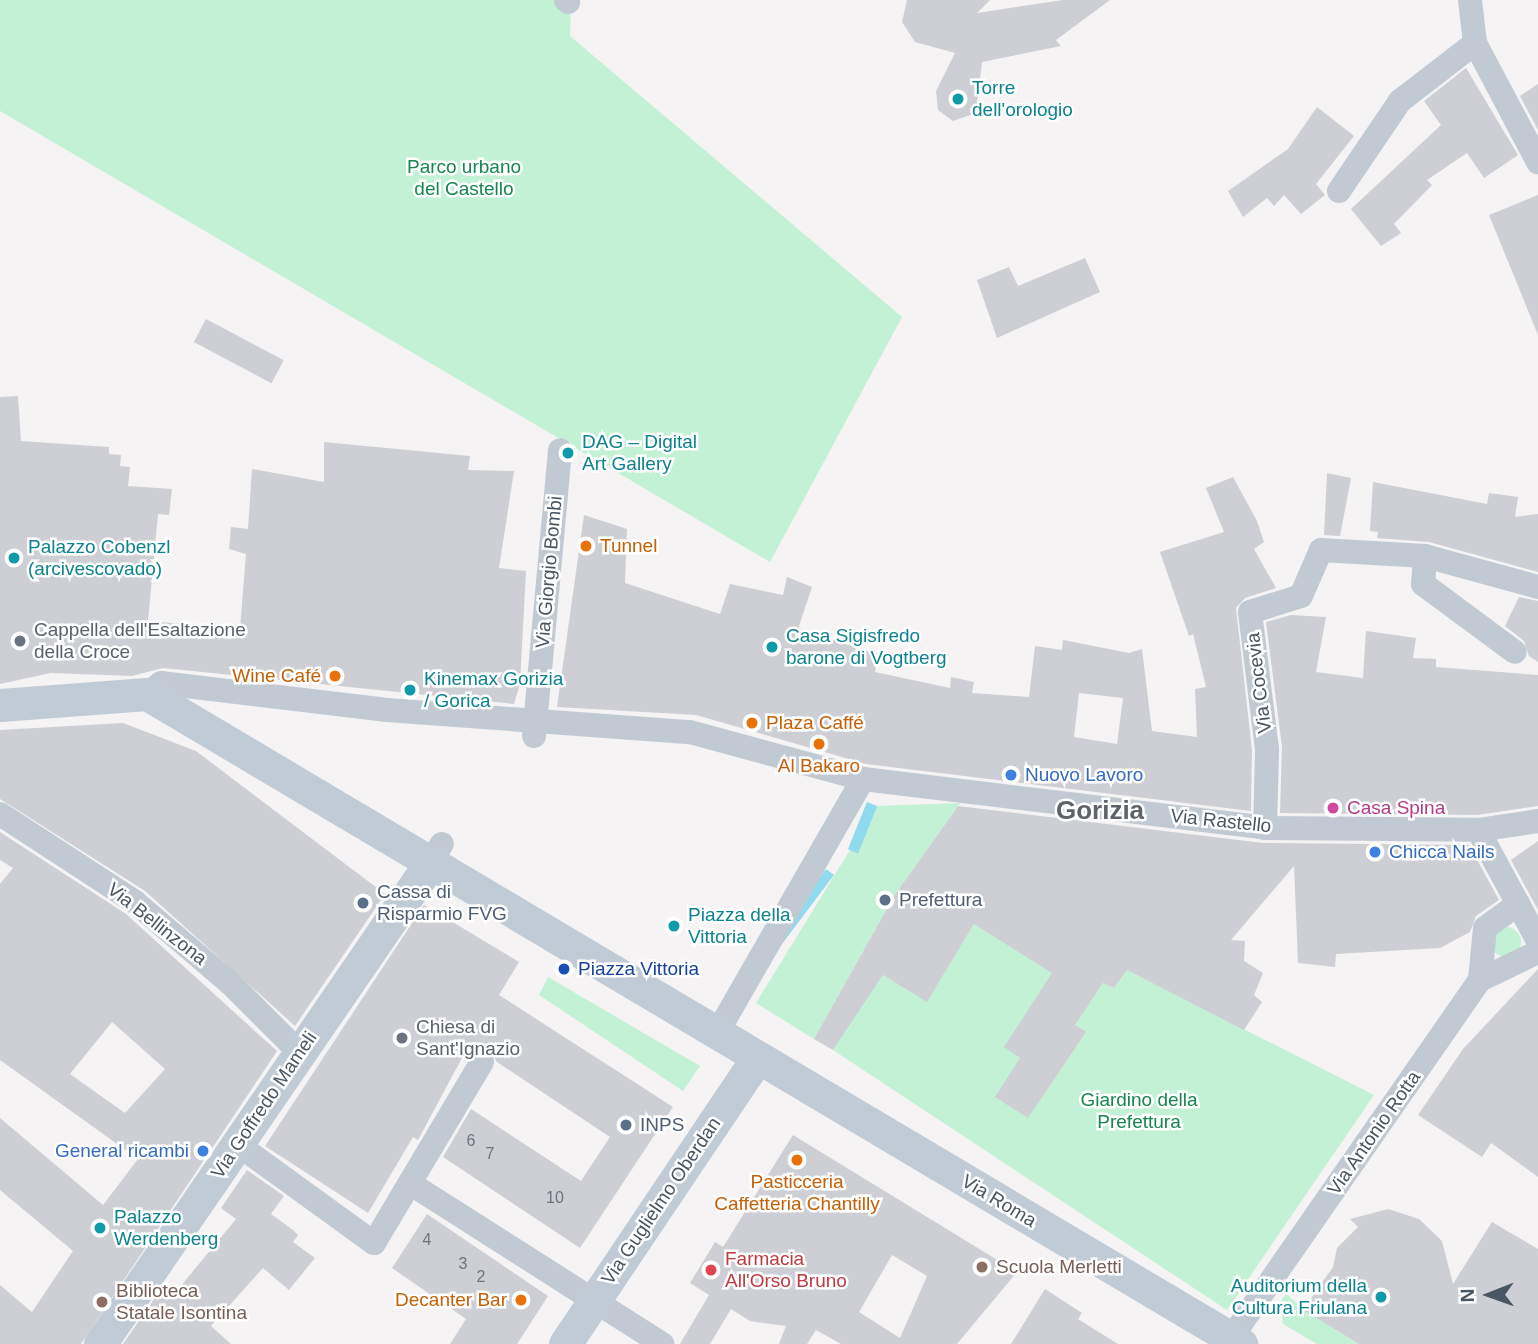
<!DOCTYPE html>
<html>
<head>
<meta charset="utf-8">
<style>
  body { margin:0 }
  #map { position:relative; width:1538px; height:1344px; overflow:hidden; background:#f5f3f3; font-family:Arial,sans-serif }
  div>[style] { position:absolute }
  [style*='--x'] { left:calc(var(--x)*1px); top:calc(var(--y)*1px); width:calc(var(--w)*1px); rotate:calc(var(--a)*1deg) }
  .green>* { inset:0; background:#c3f1d5 }
  .round { border-radius:50% }
  .water>* { inset:0; background:#90daee; transform-origin:0 0 }
  .building>* { inset:0; background:#cdcfd5; transform-origin:0 0 }
  .street>* { height:24px; margin:-12px; padding:0 12px; transform-origin:12px; border-radius:12px; background:#c1cad2 }
  .secondary>* { height:33px; margin:-16.5px; padding:0 16.5px; transform-origin:16.5px; border-radius:16.5px; background:#c1cbd6 }
  .dots>* { width:19px; height:19px; translate:-50% -50%; box-sizing:border-box; border:4px solid #fff; border-radius:50% }
  span { translate:-50% -50%; white-space:nowrap; text-align:center; line-height:1.15; -webkit-text-stroke:5px #fff; paint-order:stroke }
  .number-label { font-size:16px; color:#6b747e }
  .number-label span { -webkit-text-stroke-width:0 }
  .culture-label { font-size:19px; color:#0d838f }
  .left { translate:0 -50%; text-align:left }
  .right { translate:-100% -50%; text-align:right }
  .park-label { font-size:19px; color:#17864f }
  .food-label { font-size:19px; color:#c56008 }
  .street-label { font-size:19px; color:#4a5661 }
  .worship-label { font-size:19px; color:#5b616d }
  .shop-label { font-size:19px; color:#366cbe }
  .hotel-label { font-size:19px; color:#b23c85 }
  .service-label { font-size:19px; color:#4e5e75 }
  .transit-label { font-size:19px; color:#164399 }
  .health-label { font-size:19px; color:#be3a42 }
  .education-label { font-size:19px; color:#785e54 }
  .district-label { font-size:26px; color:#5f6368; font-weight:700 }
  .north { position:absolute; left:1454px; top:1260px; width:70px; height:70px; -webkit-text-stroke:5px #fff; paint-order:stroke; rotate:269deg; font-size:19px; font-weight:700; line-height:28px; text-align:center; color:#4a5661 }
  .north::after { content:''; display:block; margin:auto; width:24px; height:32px; background:#4a5661; clip-path:polygon(50% 0,100% 100%,50% 72%,0 100%) }
</style>
</head>
<body>
<div id="map">
  <div class="green">
    <div style="clip-path:polygon(0 0,571px 0,570px 36px,902px 317px,770px 562px,0 111px)"></div>
    <div style="clip-path:polygon(960px 803px,894px 896px,814px 1039px,756px 1003px,877px 806px)"></div>
    <div style="clip-path:polygon(974px 924px,1060px 977px,1089px 1004px,1103px 983px,1114px 988px,1127px 970px,1374px 1095px,1227px 1310px,833px 1050px,883px 975px,927px 1001px)"></div>
    <div class="round" style="left:1491px;top:927px;width:30px;height:30px"></div>
    <div style="clip-path:polygon(548px 977px,700px 1066px,683px 1091px,539px 995px)"></div>
    <div style="clip-path:polygon(1286px 1293px,1303px 1310px,1359px 1344px,1317px 1344px,1283px 1324px,1280px 1303px)"></div>
  </div>
  <div class="water">
    <div style="left:867px;top:802px;width:11px;height:51px;rotate:22deg"></div>
    <div style="left:826px;top:869px;width:10px;height:150px;rotate:37deg"></div>
  </div>
  <div class="building">
    <div style="clip-path:polygon(907px 0,990px 0,977px 13px,1063px 0,1110px 0,1056px 40px,1061px 46px,982px 62px,976px 113px,953px 121px,938px 110px,936px 91px,955px 53px,915px 42px,902px 22px)"></div>
    <div style="clip-path:polygon(1466px 68px,1518px 155px,1484px 178px,1467px 153px,1427px 180px,1432px 185px,1394px 224px,1401px 233px,1381px 246px,1351px 209px,1441px 125px,1424px 101px)"></div>
    <div style="clip-path:polygon(1538px 84px,1538px 130px,1520px 96px)"></div>
    <div style="clip-path:polygon(1317px 107px,1354px 136px,1316px 184px,1325px 195px,1301px 214px,1284px 195px,1274px 206px,1267px 198px,1243px 217px,1228px 191px,1288px 149px)"></div>
    <div style="clip-path:polygon(1538px 195px,1538px 335px,1489px 215px)"></div>
    <div style="clip-path:polygon(1085px 258px,1100px 292px,997px 338px,977px 280px,1009px 267px,1018px 286px)"></div>
    <div style="left:206px;top:319px;width:88px;height:26px;rotate:28deg"></div>
    <div style="clip-path:polygon(18px 396px,21px 441px,109px 447px,109px 454px,121px 455px,120px 466px,130px 467px,128px 486px,172px 489px,169px 515px,158px 514px,148px 621px,240px 629px,246px 554px,229px 549px,231px 527px,248px 529px,252px 469px,324px 482px,324px 442px,470px 456px,468px 470px,514px 471px,499px 568px,526px 571px,520px 684px,514px 704px,163px 668px,132px 676px,51px 673px,0 684px,0 397px)"></div>
    <div style="clip-path:polygon(1327px 473px,1351px 478px,1340px 536px,1324px 535px)"></div>
    <div style="clip-path:polygon(evenodd,1233px 477px,1257px 521px,1264px 542px,1254px 549px,1276px 588px,1245px 598px,1236px 608px,1252px 750px,1251px 811px,866px 764px,696px 715px,557px 707px,584px 515px,627px 529px,625px 583px,720px 614px,730px 584px,783px 595px,787px 577px,812px 587px,798px 629px,878px 654px,875px 672px,950px 688px,951px 677px,974px 682px,972px 693px,1029px 697px,1035px 646px,1062px 650px,1063px 640px,1129px 653px,1142px 649px,1152px 731px,1197px 737px,1195px 689px,1206px 687px,1193px 634px,1189px 636px,1160px 552px,1224px 532px,1206px 488px,1233px 477px,1079px 693px,1123px 698px,1117px 744px,1074px 737px,1079px 693px)"></div>
    <div style="clip-path:polygon(1373px 482px,1487px 504px,1489px 493px,1518px 497px,1515px 517px,1538px 514px,1538px 572px,1429px 542px,1377px 538px,1378px 532px,1370px 531px)"></div>
    <div style="clip-path:polygon(1519px 597px,1538px 601px,1538px 662px,1529px 656px,1524px 641px,1505px 626px)"></div>
    <div style="clip-path:polygon(1291px 615px,1326px 617px,1316px 672px,1363px 678px,1366px 631px,1416px 638px,1413px 658px,1436px 659px,1436px 667px,1538px 675px,1538px 806px,1477px 815px,1280px 813px,1282px 747px,1266px 622px)"></div>
    <div style="clip-path:polygon(123px 723px,196px 751px,385px 894px,295px 1026px,145px 891px,0 799px,0 730px)"></div>
    <div style="clip-path:polygon(958px 806px,1263px 843px,1469px 845px,1499px 900px,1476px 916px,1470px 932px,1440px 948px,1336px 954px,1335px 967px,1298px 963px,1294px 866px,1231px 940px,1245px 941px,1244px 961px,1263px 973px,1254px 995px,1262px 1002px,1244px 1030px,1127px 970px,1114px 988px,1103px 983px,1075px 1025px,1086px 1032px,1028px 1118px,995px 1097px,1020px 1058px,1004px 1047px,1052px 973px,974px 924px,927px 1002px,883px 975px,833px 1050px,814px 1039px,894px 896px)"></div>
    <div style="clip-path:polygon(evenodd,0 832px,126px 914px,277px 1051px,81px 1344px,0 1344px,0 1285px,32px 1312px,73px 1251px,0 1190px,0 1118px,103px 1205px,138px 1159px,0 1060px,0 884px,13px 868px,0 860px,0 832px,112px 1022px,165px 1069px,125px 1113px,70px 1074px,112px 1022px)"></div>
    <div style="clip-path:polygon(1538px 841px,1538px 910px,1511px 860px)"></div>
    <div style="clip-path:polygon(424px 905px,519px 962px,499px 995px,673px 1107px,580px 1248px,443px 1157px,471px 1109px,581px 1181px,610px 1137px,497px 1062px,489px 1049px,470px 1043px,418px 1140px,413px 1137px,368px 1213px,265px 1146px)"></div>
    <div style="clip-path:polygon(1538px 969px,1538px 1177px,1491px 1143px,1482px 1157px,1418px 1115px,1463px 1049px)"></div>
    <div style="clip-path:polygon(evenodd,793px 1135px,1017px 1272px,957px 1344px,841px 1344px,816px 1330px,807px 1344px,779px 1344px,786px 1326px,750px 1321px,731px 1309px,710px 1344px,680px 1344px,709px 1295px,690px 1283px,715px 1242px,723px 1247px,793px 1135px,892px 1255px,927px 1276px,900px 1338px,859px 1312px,892px 1255px)"></div>
    <div style="clip-path:polygon(247px 1170px,284px 1196px,271px 1214px,293px 1230px,298px 1235px,293px 1242px,315px 1258px,289px 1290px,263px 1268px,211px 1326px,231px 1344px,123px 1344px,165px 1283px,175px 1293px,236px 1219px,221px 1208px)"></div>
    <div style="clip-path:polygon(1388px 1209px,1419px 1219px,1442px 1241px,1453px 1284px,1492px 1222px,1538px 1249px,1538px 1344px,1359px 1344px,1303px 1310px,1333px 1267px,1337px 1248px,1358px 1227px,1350px 1219px)"></div>
    <div style="clip-path:polygon(427px 1214px,548px 1296px,517px 1344px,450px 1344px,466px 1319px,392px 1268px)"></div>
    <div style="clip-path:polygon(1045px 1289px,1082px 1313px,1078px 1319px,1118px 1344px,1011px 1344px)"></div>
  </div>
  <div class="street">
    <div style="--x:566;--y:0;--w:3;--a:45"></div>
    <div style="--x:1470;--y:0;--w:43;--a:83.4"></div>
    <div style="--x:1475;--y:43;--w:135;--a:62.1"></div>
    <div style="--x:1339;--y:191;--w:109;--a:-55.9"></div>
    <div style="--x:1400;--y:101;--w:95;--a:-37.7"></div>
    <div style="--x:1425;--y:556;--w:28;--a:94"></div>
    <div style="--x:1423;--y:584;--w:114;--a:36.5"></div>
    <div style="--x:147;--y:694;--w:18;--a:-38"></div>
    <div style="--x:161;--y:683;--w:228;--a:6.8"></div>
    <div style="--x:387;--y:710;--w:304;--a:4.2"></div>
    <div style="--x:690;--y:732;--w:179;--a:15.2"></div>
    <div style="--x:863;--y:779;--w:405;--a:6.9"></div>
    <div style="--x:1265;--y:828;--w:213;--a:0.5"></div>
    <div style="--x:1478;--y:830;--w:61;--a:-8.5"></div>
    <div style="--x:534;--y:736;--w:287;--a:-84.8"></div>
    <div style="--x:0;--y:814;--w:161;--a:33.1"></div>
    <div style="--x:135;--y:902;--w:125;--a:40.5"></div>
    <div style="--x:230;--y:983;--w:98;--a:45"></div>
    <div style="--x:1265;--y:828;--w:79;--a:-88.5"></div>
    <div style="--x:1267;--y:749;--w:138;--a:-97.1"></div>
    <div style="--x:1250;--y:612;--w:53;--a:-17.4"></div>
    <div style="--x:1301;--y:596;--w:50;--a:-66.5"></div>
    <div style="--x:1321;--y:550;--w:104;--a:3.3"></div>
    <div style="--x:1425;--y:556;--w:117;--a:15.3"></div>
    <div style="--x:1478;--y:830;--w:126;--a:61.6"></div>
    <div style="--x:428;--y:866;--w:26;--a:-58"></div>
    <div style="--x:1480;--y:980;--w:52;--a:-84.5"></div>
    <div style="--x:1485;--y:928;--w:41;--a:-36"></div>
    <div style="--x:717;--y:1033;--w:293;--a:-60.1"></div>
    <div style="--x:237;--y:1144;--w:169;--a:35.9"></div>
    <div style="--x:374;--y:1243;--w:211;--a:-59.2"></div>
    <div style="--x:411;--y:1184;--w:298;--a:32.5"></div>
    <div style="--x:1231;--y:1338;--w:436;--a:-55.2"></div>
    <div style="--x:1480;--y:980;--w:64;--a:-25.8"></div>
  </div>
  <div class="secondary">
    <div style="--x:0;--y:705;--w:147;--a:-4.3"></div>
    <div style="--x:147;--y:694;--w:1273;--a:30.72"></div>
    <div style="--x:100;--y:1344;--w:580;--a:-55.54"></div>
    <div style="--x:565;--y:1344;--w:344;--a:-56.1"></div>
  </div>
  <div class="dots">
    <div style="left:958px;top:99px;background:#0f9aa8"></div>
    <div style="left:568px;top:453px;background:#0f9aa8"></div>
    <div style="left:586px;top:546px;background:#e8710a"></div>
    <div style="left:14px;top:558px;background:#0f9aa8"></div>
    <div style="left:20px;top:641px;background:#6b7280"></div>
    <div style="left:772px;top:647px;background:#0f9aa8"></div>
    <div style="left:335px;top:676px;background:#e8710a"></div>
    <div style="left:410px;top:690px;background:#0f9aa8"></div>
    <div style="left:752px;top:723px;background:#e8710a"></div>
    <div style="left:819px;top:744px;background:#e8710a"></div>
    <div style="left:1011px;top:775px;background:#3f7fe0"></div>
    <div style="left:1333px;top:808px;background:#d1479c"></div>
    <div style="left:1375px;top:852px;background:#3f7fe0"></div>
    <div style="left:885px;top:900px;background:#5c6f8a"></div>
    <div style="left:363px;top:903px;background:#5c6f8a"></div>
    <div style="left:674px;top:926px;background:#0f9aa8"></div>
    <div style="left:564px;top:969px;background:#1a4fb4"></div>
    <div style="left:402px;top:1038px;background:#6b7280"></div>
    <div style="left:626px;top:1125px;background:#5c6f8a"></div>
    <div style="left:203px;top:1151px;background:#3f7fe0"></div>
    <div style="left:797px;top:1160px;background:#e8710a"></div>
    <div style="left:100px;top:1228px;background:#0f9aa8"></div>
    <div style="left:982px;top:1267px;background:#8d6e63"></div>
    <div style="left:711px;top:1270px;background:#e0444e"></div>
    <div style="left:1381px;top:1297px;background:#0f9aa8"></div>
    <div style="left:521px;top:1300px;background:#e8710a"></div>
    <div style="left:102px;top:1302px;background:#8d6e63"></div>
  </div>
  <div class="number-label">
    <span style="left:471px;top:1141px">6</span>
    <span style="left:490px;top:1154px">7</span>
    <span style="left:555px;top:1198px">10</span>
    <span style="left:427px;top:1240px">4</span>
    <span style="left:463px;top:1264px">3</span>
    <span style="left:481px;top:1277px">2</span>
  </div>
  <div class="culture-label">
    <span class="left" style="left:972px;top:99px">Torre<br>dell'orologio</span>
    <span class="left" style="left:582px;top:453px">DAG – Digital<br>Art Gallery</span>
    <span class="left" style="left:28px;top:558px">Palazzo Cobenzl<br>(arcivescovado)</span>
    <span class="left" style="left:786px;top:647px">Casa Sigisfredo<br>barone di Vogtberg</span>
    <span class="left" style="left:424px;top:690px">Kinemax Gorizia<br>/ Gorica</span>
    <span class="left" style="left:688px;top:926px">Piazza della<br>Vittoria</span>
    <span class="left" style="left:114px;top:1228px">Palazzo<br>Werdenberg</span>
    <span class="right" style="left:1367px;top:1297px">Auditorium della<br>Cultura Friulana</span>
  </div>
  <div class="park-label">
    <span style="left:464px;top:178px">Parco urbano<br>del Castello</span>
    <span style="left:1139px;top:1111px">Giardino della<br>Prefettura</span>
  </div>
  <div class="food-label">
    <span class="left" style="left:600px;top:546px">Tunnel</span>
    <span class="right" style="left:321px;top:676px">Wine Café</span>
    <span class="left" style="left:766px;top:723px">Plaza Caffé</span>
    <span style="left:819px;top:766px">Al Bakaro</span>
    <span style="left:797px;top:1193px">Pasticceria<br>Caffetteria Chantilly</span>
    <span class="right" style="left:507px;top:1300px">Decanter Bar</span>
  </div>
  <div class="street-label">
    <span style="left:549px;top:572px;rotate:-85deg">Via Giorgio Bombi</span>
    <span style="left:1259px;top:683px;rotate:-97deg">Via Cocevia</span>
    <span style="left:1221px;top:821px;rotate:6deg">Via Rastello</span>
    <span style="left:157px;top:924px;rotate:38deg">Via Bellinzona</span>
    <span style="left:264px;top:1105px;rotate:-56deg">Via Goffredo Mameli</span>
    <span style="left:1374px;top:1133px;rotate:-55deg">Via Antonio Rotta</span>
    <span style="left:661px;top:1201px;rotate:-56deg">Via Guglielmo Oberdan</span>
    <span style="left:999px;top:1201px;rotate:31deg">Via Roma</span>
  </div>
  <div class="worship-label">
    <span class="left" style="left:34px;top:641px">Cappella dell'Esaltazione<br>della Croce</span>
    <span class="left" style="left:416px;top:1038px">Chiesa di<br>Sant'Ignazio</span>
  </div>
  <div class="shop-label">
    <span class="left" style="left:1025px;top:775px">Nuovo Lavoro</span>
    <span class="left" style="left:1389px;top:852px">Chicca Nails</span>
    <span class="right" style="left:189px;top:1151px">General ricambi</span>
  </div>
  <div class="hotel-label">
    <span class="left" style="left:1347px;top:808px">Casa Spina</span>
  </div>
  <div class="service-label">
    <span class="left" style="left:377px;top:903px">Cassa di<br>Risparmio FVG</span>
    <span class="left" style="left:899px;top:900px">Prefettura</span>
    <span class="left" style="left:640px;top:1125px">INPS</span>
  </div>
  <div class="transit-label">
    <span class="left" style="left:578px;top:969px">Piazza Vittoria</span>
  </div>
  <div class="health-label">
    <span class="left" style="left:725px;top:1270px">Farmacia<br>All'Orso Bruno</span>
  </div>
  <div class="education-label">
    <span class="left" style="left:996px;top:1267px">Scuola Merletti</span>
    <span class="left" style="left:116px;top:1302px">Biblioteca<br>Statale Isontina</span>
  </div>
  <div class="district-label">
    <span style="left:1100px;top:811px">Gorizia</span>
  </div>
  <div class="north">N</div>
</div>
</body>
</html>
